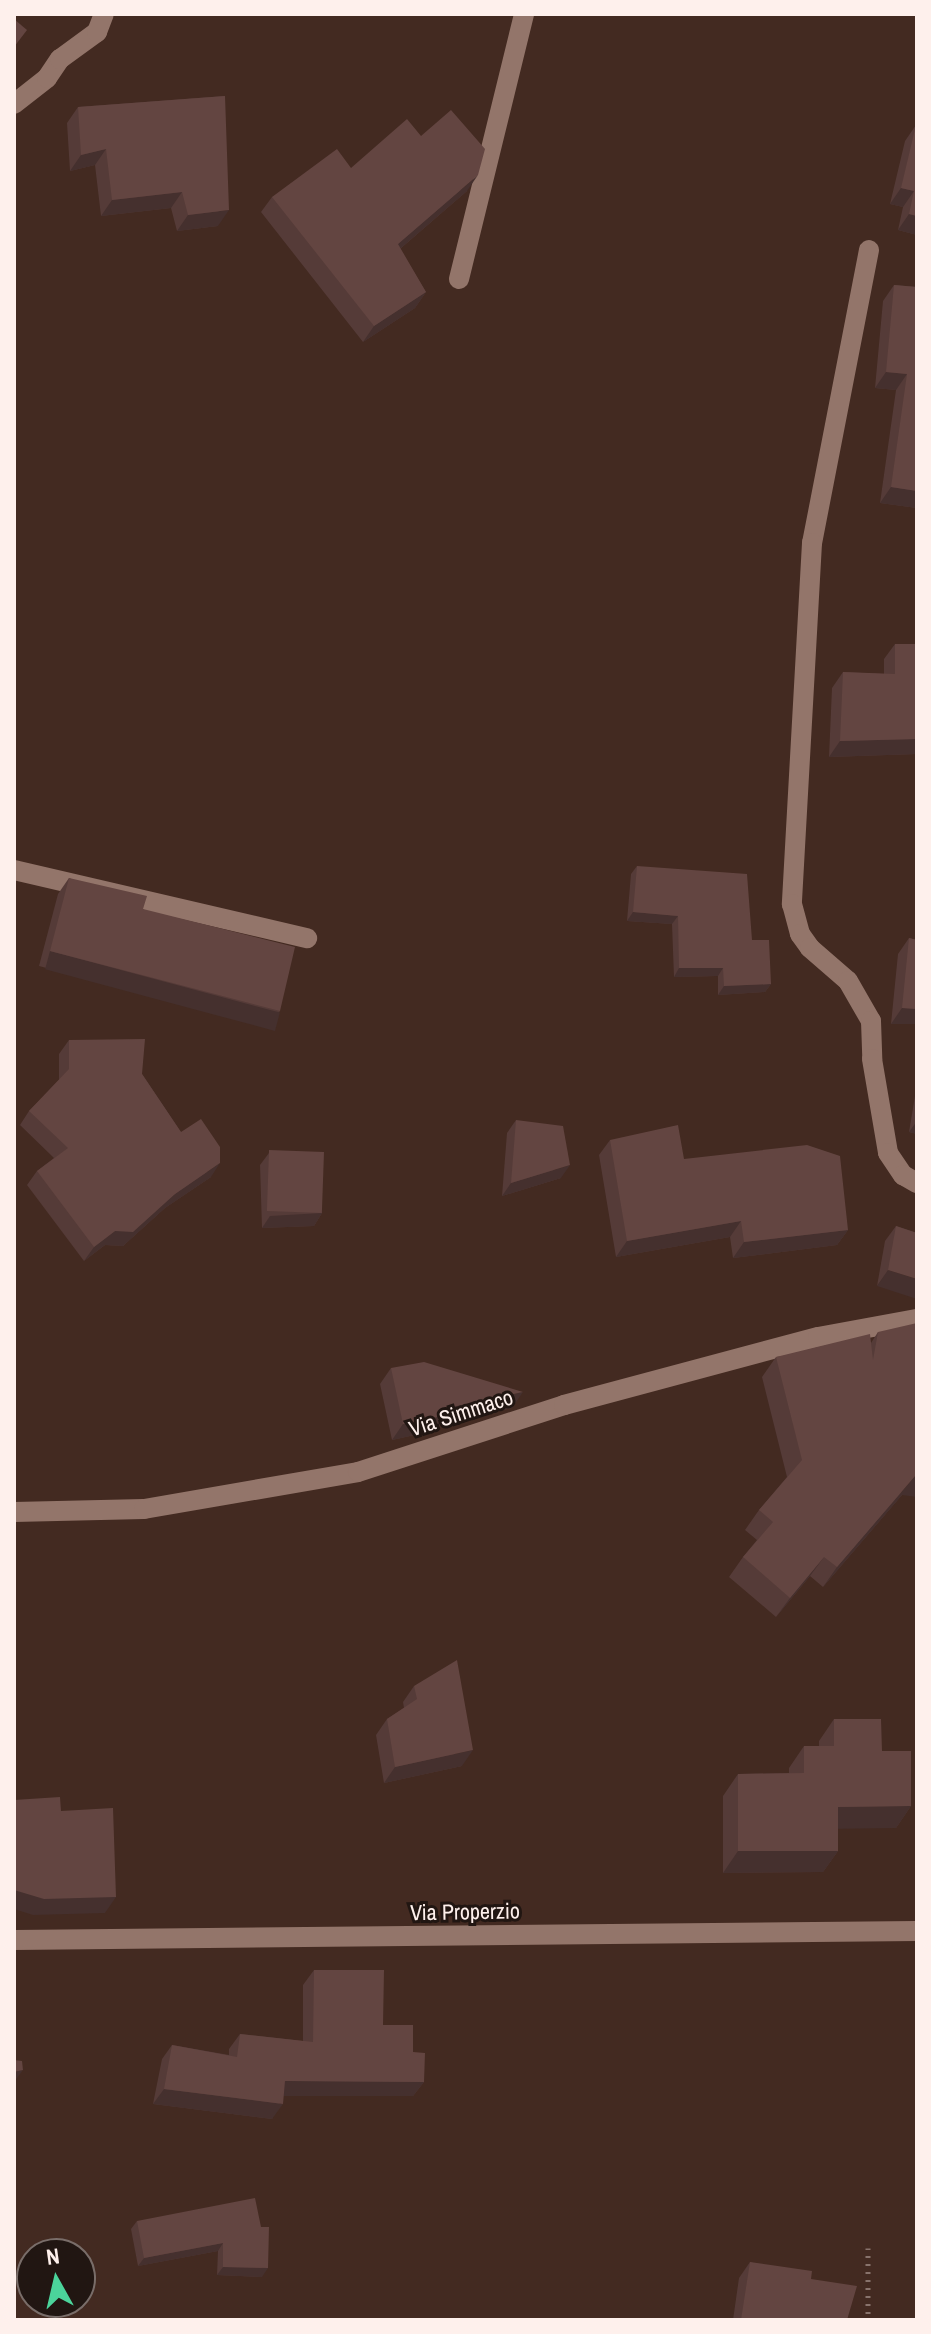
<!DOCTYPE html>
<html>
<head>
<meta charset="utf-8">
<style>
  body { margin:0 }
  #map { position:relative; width:931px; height:2334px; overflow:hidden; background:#432a21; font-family:"Archivo Narrow",sans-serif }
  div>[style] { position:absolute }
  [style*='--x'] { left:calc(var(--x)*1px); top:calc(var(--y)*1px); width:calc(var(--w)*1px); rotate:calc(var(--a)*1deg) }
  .path>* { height:5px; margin-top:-2.5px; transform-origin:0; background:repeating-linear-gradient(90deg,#88736c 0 2px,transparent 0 8px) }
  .minor>* { height:20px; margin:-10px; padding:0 10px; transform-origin:10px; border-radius:10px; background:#93756a }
  .wall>* { inset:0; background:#553b38 }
  .shaded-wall>* { inset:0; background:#45302e; transform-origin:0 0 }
  .building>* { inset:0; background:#634541; transform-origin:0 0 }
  span { translate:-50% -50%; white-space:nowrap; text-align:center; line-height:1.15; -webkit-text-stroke:6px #211612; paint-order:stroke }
  .street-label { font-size:22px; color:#fef0ec }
  .frame { position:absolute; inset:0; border:16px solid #fef0ec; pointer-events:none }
  .north { position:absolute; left:16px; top:2238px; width:80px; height:80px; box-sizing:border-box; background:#211612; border:2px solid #796d69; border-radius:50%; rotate:352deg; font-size:22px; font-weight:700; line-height:32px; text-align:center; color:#fef0ec }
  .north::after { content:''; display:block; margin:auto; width:28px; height:36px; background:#4bd49b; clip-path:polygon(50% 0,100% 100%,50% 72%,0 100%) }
</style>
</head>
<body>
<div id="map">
  <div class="path">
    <div style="--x:868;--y:2248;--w:72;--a:90"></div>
  </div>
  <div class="minor">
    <div style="--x:14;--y:104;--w:42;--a:-38.2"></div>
    <div style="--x:47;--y:78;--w:23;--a:-56"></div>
    <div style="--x:60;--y:59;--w:46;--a:-36.1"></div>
    <div style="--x:97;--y:32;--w:19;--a:-69"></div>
    <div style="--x:869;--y:250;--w:298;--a:101"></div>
    <div style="--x:812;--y:543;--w:362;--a:93.2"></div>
    <div style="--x:792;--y:904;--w:31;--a:75"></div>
    <div style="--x:800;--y:934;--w:17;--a:54"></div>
    <div style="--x:810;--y:948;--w:50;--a:41"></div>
    <div style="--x:848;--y:981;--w:46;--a:60.1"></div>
    <div style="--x:871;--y:1021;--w:38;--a:88"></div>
    <div style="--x:872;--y:1059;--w:95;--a:80.3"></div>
    <div style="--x:888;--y:1153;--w:27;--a:56"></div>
    <div style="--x:903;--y:1175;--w:16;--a:30"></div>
    <div style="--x:459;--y:279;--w:273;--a:-76.2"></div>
    <div style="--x:14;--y:870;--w:301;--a:13.1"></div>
    <div style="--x:14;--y:1512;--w:130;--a:-1.3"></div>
    <div style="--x:144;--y:1509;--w:217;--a:-9.8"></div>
    <div style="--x:358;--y:1472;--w:217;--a:-18"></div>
    <div style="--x:564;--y:1405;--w:263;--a:-15"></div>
    <div style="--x:818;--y:1337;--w:101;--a:-10.3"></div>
    <div style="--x:14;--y:1940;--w:903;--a:-0.57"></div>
  </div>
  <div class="wall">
    <div style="clip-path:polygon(225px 96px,218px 226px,177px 231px,171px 208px,101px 216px,95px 165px,70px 171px,67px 123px,78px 107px)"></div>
    <div style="clip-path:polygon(916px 125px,917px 235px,898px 230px,903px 207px,890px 204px,905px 141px)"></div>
    <div style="clip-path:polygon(351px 168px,467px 191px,400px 249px,426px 292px,415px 308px,363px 342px,261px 212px,272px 197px)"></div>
    <div style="clip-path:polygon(894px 285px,917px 287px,917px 508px,880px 503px,896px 390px,875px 388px,883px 301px)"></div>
    <div style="clip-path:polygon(895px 644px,917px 754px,829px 757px,832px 688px,843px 672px,884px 674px,884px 659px)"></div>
    <div style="clip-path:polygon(637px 866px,752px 940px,771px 984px,765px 992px,718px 995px,718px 976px,674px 977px,672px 924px,627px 921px,631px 874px)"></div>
    <div style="clip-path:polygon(69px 878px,143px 909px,280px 1011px,269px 1027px,39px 966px,58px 894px)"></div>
    <div style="clip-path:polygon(909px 938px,917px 940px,917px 1024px,891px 1024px,898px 954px)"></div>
    <div style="clip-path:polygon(69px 1040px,142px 1074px,211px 1177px,165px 1208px,123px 1246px,105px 1245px,84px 1261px,27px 1185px,37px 1171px,54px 1158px,20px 1125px,29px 1111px,59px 1080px,59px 1054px)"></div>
    <div style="clip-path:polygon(917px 1084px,917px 1134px,909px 1132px)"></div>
    <div style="clip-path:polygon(516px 1120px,561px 1178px,502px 1196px,507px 1133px)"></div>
    <div style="clip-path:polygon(610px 1140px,684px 1159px,848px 1230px,837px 1245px,733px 1258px,730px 1237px,616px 1257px,599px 1155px)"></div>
    <div style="clip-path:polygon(269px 1153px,322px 1213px,314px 1226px,262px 1228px,260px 1165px)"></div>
    <div style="clip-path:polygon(896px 1226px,917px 1233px,877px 1286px,885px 1241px)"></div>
    <div style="clip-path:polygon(878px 1332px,902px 1495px,823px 1587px,810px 1576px,776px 1617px,729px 1577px,743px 1557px,757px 1540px,745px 1530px,759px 1510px,787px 1477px,762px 1377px,776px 1357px,871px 1343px)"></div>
    <div style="clip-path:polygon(391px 1368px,512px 1408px,442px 1422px,437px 1430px,392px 1440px,380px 1384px)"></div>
    <div style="clip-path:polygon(414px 1686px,462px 1766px,384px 1783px,376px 1735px,387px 1719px,404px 1708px,403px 1702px)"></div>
    <div style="clip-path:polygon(834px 1719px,882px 1751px,911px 1806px,896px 1828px,838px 1828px,838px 1851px,823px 1872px,723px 1873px,723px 1796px,738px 1774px,789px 1773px,789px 1768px,804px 1746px,819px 1746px,819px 1741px)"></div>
    <div style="clip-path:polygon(314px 1970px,383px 2025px,413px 2052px,424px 2082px,413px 2096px,283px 2096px,272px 2119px,153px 2104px,162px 2059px,172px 2045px,229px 2055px,229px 2049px,240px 2034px,303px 2041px,303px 1985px)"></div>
    <div style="clip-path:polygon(137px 2221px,261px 2227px,262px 2277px,217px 2275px,218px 2251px,138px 2266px,131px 2229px)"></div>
    <div style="clip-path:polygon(750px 2262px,811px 2279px,847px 2320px,733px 2320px,739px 2278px)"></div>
  </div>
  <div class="shaded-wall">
    <div style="clip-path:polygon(106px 149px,95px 165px,70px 171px,81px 155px)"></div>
    <div style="clip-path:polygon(478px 175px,467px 191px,387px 260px,398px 244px)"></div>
    <div style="clip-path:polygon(901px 188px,914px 191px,903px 207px,890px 204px)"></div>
    <div style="clip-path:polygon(182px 192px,171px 208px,101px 216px,112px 200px)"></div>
    <div style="clip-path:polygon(229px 210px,218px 226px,177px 231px,188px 215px)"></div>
    <div style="clip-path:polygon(909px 214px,917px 216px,917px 235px,898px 230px)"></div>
    <div style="clip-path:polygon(426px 292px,415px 308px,363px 342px,374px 326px)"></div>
    <div style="clip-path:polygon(886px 372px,907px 374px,896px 390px,875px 388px)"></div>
    <div style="clip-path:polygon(891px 487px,917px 491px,917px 508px,880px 503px)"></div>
    <div style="clip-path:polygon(917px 739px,917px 754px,829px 757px,840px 741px)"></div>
    <div style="clip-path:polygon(633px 912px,678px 916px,672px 924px,627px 921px)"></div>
    <div style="left:50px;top:951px;width:238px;height:19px;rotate:15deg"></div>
    <div style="clip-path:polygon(679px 968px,723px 968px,718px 976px,674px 977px)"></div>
    <div style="clip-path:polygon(771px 984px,765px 992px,718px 995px,724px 986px)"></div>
    <div style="clip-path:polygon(902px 1008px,917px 1009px,917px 1024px,891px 1024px)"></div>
    <div style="clip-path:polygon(917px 1121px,917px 1134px,909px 1132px)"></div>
    <div style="clip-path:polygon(220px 1163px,211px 1177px,165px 1208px,123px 1246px,105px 1245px,84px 1261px,94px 1247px,115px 1231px,175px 1194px)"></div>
    <div style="clip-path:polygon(570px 1165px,561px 1178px,502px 1196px,511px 1183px)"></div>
    <div style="clip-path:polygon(322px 1213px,314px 1226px,262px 1228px,270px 1216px)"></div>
    <div style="clip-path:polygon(741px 1221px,730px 1237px,616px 1257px,627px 1241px)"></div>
    <div style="clip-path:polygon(848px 1230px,837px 1245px,733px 1258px,744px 1242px)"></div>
    <div style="clip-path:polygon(888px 1270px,917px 1279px,917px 1299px,877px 1286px)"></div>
    <div style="clip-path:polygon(523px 1392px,512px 1408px,442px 1422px,437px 1430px,392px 1440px,403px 1424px,447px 1408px)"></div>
    <div style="clip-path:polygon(916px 1475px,917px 1475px,917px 1497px,902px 1495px,823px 1587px,837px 1567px)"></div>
    <div style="clip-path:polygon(824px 1557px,810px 1576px,776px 1617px,790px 1598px)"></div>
    <div style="clip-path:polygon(473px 1750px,462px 1766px,384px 1783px,395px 1767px)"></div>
    <div style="clip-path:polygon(911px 1806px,896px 1828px,823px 1829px,838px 1807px)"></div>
    <div style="clip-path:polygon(738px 1851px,838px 1851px,823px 1872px,723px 1873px)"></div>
    <div style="clip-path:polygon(14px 1890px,116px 1897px,105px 1913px,33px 1915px,14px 1909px)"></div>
    <div style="clip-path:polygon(23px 2070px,14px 2082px,14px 2072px)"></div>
    <div style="clip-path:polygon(285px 2081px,424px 2082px,413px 2096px,274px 2096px)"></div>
    <div style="clip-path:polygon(164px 2089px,283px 2104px,272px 2119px,153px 2104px)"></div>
    <div style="clip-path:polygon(223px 2243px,218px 2251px,138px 2266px,144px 2258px)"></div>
    <div style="clip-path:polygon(223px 2267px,268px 2268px,262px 2277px,217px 2275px)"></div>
  </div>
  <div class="building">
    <div style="clip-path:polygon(14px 19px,27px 30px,14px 47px)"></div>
    <div style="clip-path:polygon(225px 96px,229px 210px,188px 215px,182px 192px,112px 200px,106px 149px,81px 155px,78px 107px)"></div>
    <div style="clip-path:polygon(451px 110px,485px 149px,478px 175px,398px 244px,426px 292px,374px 326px,272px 197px,337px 149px,351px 168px,407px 119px,421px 136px)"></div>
    <div style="clip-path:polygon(916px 125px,917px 126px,917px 216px,909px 214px,914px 191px,901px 188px)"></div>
    <div style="clip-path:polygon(894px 285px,917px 287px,917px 491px,891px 487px,907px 374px,886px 372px)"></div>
    <div style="clip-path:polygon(895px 644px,917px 644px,917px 739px,840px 741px,843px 672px,895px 674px)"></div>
    <div style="clip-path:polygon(637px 866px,747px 874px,752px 940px,769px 940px,771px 984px,724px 986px,723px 968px,679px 968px,678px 916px,633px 912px)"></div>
    <div style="clip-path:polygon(69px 878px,147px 896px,143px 909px,295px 947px,280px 1011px,50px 951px)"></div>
    <div style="clip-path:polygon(909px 938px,917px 940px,917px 1009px,902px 1008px)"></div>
    <div style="clip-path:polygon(145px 1039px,142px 1074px,181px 1132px,201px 1119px,220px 1147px,220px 1163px,175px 1194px,133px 1232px,115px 1231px,94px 1247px,37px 1171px,68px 1148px,29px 1111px,69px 1069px,69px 1040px)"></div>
    <div style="clip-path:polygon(516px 1120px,563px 1126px,570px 1165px,511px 1183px)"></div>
    <div style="clip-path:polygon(678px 1125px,684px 1159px,807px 1145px,840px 1156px,848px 1230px,744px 1242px,741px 1221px,627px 1241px,610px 1140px)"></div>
    <div style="left:324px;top:1152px;width:61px;height:55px;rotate:92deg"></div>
    <div style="clip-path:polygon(896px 1226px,917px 1233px,917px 1279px,888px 1270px)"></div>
    <div style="clip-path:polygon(917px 1323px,917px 1475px,916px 1475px,837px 1567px,824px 1557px,790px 1598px,743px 1557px,773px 1522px,759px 1510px,802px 1460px,776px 1357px,870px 1334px,873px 1360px,878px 1332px)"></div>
    <div style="clip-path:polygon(424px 1362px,523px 1392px,447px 1408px,448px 1415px,403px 1424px,391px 1368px)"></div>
    <div style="clip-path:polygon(457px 1660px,473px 1750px,395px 1767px,387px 1719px,417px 1699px,414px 1686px)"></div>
    <div style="clip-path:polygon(834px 1719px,881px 1719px,882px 1751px,911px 1751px,911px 1806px,838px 1807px,838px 1851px,738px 1851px,738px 1774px,804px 1773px,804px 1746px,834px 1746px)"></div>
    <div style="clip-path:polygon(60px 1797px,61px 1811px,113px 1808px,116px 1897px,44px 1899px,14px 1890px,14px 1800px)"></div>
    <div style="clip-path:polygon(314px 1970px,384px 1970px,383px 2025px,413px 2025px,413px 2052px,425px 2053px,424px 2082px,285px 2081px,283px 2104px,164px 2089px,172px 2045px,237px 2057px,240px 2034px,313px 2042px)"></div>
    <div style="clip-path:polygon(14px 2060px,22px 2061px,23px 2070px,14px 2072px)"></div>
    <div style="clip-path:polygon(255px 2198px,261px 2227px,269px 2227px,268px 2268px,223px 2267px,223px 2243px,144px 2258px,137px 2221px)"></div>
    <div style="clip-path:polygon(750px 2262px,812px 2271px,811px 2279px,857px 2286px,847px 2320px,741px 2320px)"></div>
  </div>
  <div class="street-label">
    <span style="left:461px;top:1413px;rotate:-18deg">Via Simmaco</span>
    <span style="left:465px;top:1912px;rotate:-1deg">Via Properzio</span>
  </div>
  <div class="frame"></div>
  <div class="north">N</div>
</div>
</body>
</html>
